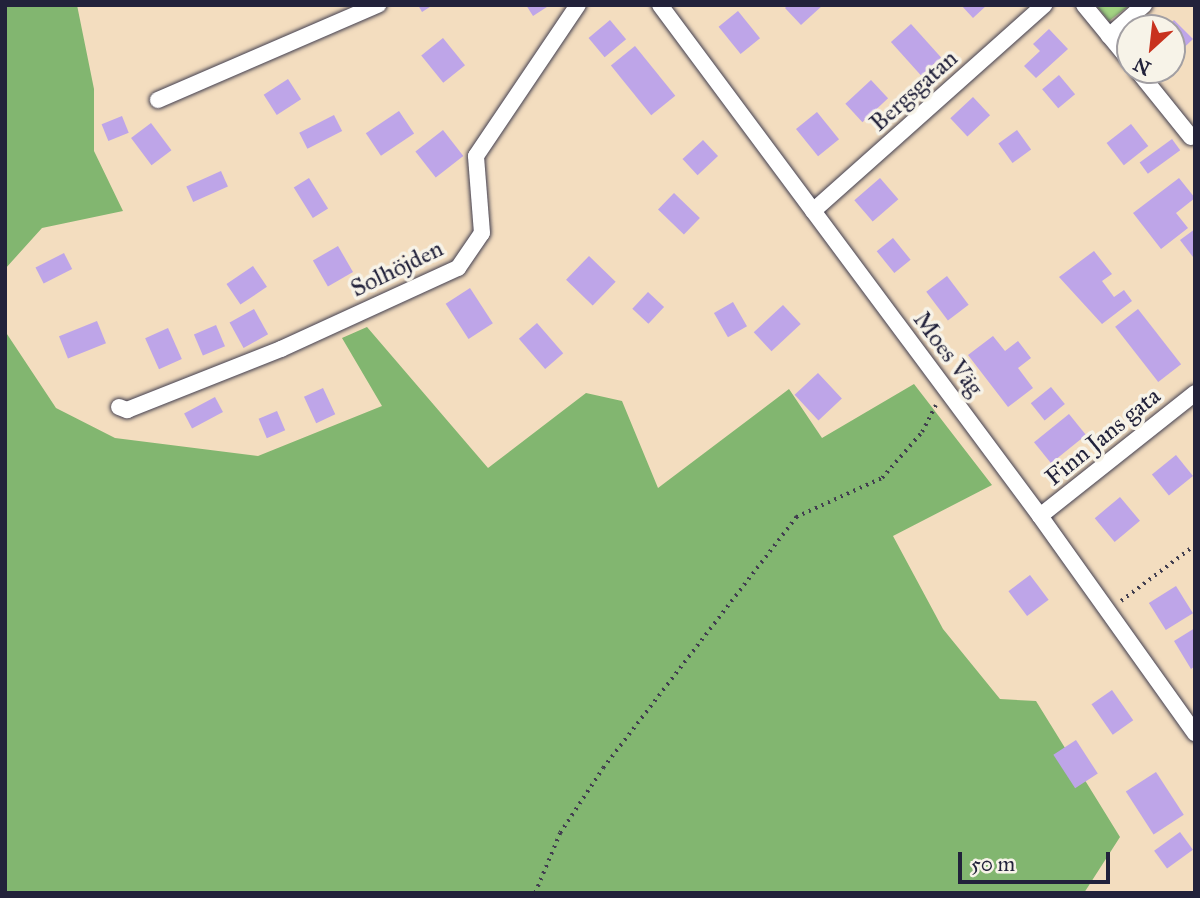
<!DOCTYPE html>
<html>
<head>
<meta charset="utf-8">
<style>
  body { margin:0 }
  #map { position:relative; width:1200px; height:898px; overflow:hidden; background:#f3ddbf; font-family:"IM FELL Great Primer",serif }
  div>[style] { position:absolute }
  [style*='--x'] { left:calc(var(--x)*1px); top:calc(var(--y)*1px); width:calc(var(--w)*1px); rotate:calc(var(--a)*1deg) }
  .green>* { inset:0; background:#a3d482 }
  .forest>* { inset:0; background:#82b670 }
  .building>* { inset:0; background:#bea5e8; transform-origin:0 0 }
  .path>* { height:3.5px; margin-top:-1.75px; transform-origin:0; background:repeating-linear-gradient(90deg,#413e4f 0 2px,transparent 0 7px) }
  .roads { filter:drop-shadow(0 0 2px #413e4f) drop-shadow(0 0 2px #413e4f) }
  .minor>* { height:16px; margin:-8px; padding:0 8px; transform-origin:8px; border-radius:8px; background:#fff }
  span { translate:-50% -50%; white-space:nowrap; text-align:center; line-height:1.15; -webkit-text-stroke:7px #f7f3e8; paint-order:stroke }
  .street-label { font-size:24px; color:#22223b }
  .frame { position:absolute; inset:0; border:7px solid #22223b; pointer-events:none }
  .north { position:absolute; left:1116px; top:14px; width:70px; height:70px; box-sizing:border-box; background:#f7f3e8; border:2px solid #a29fa3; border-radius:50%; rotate:207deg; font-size:19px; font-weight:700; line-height:28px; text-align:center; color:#22223b }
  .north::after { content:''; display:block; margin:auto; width:24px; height:32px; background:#c8321e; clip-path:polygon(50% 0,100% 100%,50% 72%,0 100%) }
  .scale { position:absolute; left:958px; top:852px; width:152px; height:32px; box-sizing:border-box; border:4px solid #22223b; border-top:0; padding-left:9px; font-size:21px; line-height:24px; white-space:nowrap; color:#22223b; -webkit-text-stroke:5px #f7f3e8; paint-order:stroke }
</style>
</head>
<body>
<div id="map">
  <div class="green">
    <div style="clip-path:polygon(1096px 5px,1130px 5px,1109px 21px)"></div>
  </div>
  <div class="forest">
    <div style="clip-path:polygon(5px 5px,77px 5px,94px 89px,94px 151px,123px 211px,42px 228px,5px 269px)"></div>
    <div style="clip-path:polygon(367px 327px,488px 468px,586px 393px,622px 401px,658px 488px,789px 389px,822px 438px,914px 384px,992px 485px,893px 536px,943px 629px,1000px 699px,1036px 701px,1120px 837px,1084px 893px,5px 893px,5px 331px,56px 408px,115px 438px,258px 456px,382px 406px,342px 338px)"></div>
  </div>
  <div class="building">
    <div style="clip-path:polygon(418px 5px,433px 5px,422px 12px)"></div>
    <div style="clip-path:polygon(526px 5px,550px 5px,533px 16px)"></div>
    <div style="clip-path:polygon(788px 5px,823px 5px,801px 25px,785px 8px)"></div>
    <div style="clip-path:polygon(961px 5px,987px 5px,973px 18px)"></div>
    <div style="left:738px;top:11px;width:35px;height:25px;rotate:51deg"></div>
    <div style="left:610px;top:20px;width:25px;height:28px;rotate:50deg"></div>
    <div style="clip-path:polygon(1174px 20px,1193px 39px,1172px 59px,1172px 28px,1166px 28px)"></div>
    <div style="left:911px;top:24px;width:45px;height:27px;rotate:48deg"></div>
    <div style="clip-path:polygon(1049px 29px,1068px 49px,1036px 78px,1024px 66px,1040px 51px,1033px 44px)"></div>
    <div style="left:443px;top:38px;width:35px;height:28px;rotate:51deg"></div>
    <div style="left:635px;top:46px;width:64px;height:31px;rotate:51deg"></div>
    <div style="left:1059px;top:75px;width:25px;height:22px;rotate:50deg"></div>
    <div style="left:288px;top:79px;width:24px;height:29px;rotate:57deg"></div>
    <div style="left:871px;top:80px;width:25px;height:35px;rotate:47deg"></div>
    <div style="left:973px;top:97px;width:25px;height:31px;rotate:47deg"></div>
    <div style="left:399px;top:111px;width:27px;height:40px;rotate:56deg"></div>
    <div style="left:817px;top:112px;width:35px;height:27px;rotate:51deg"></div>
    <div style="left:334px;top:115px;width:18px;height:39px;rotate:63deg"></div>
    <div style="left:122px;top:116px;width:18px;height:22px;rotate:68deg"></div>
    <div style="left:151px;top:123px;width:34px;height:25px;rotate:53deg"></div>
    <div style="left:1131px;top:124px;width:28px;height:31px;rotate:52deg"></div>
    <div style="left:443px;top:130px;width:33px;height:35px;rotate:52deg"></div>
    <div style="left:1017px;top:130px;width:24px;height:23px;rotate:54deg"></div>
    <div style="left:1172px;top:139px;width:14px;height:40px;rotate:54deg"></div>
    <div style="left:703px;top:140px;width:22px;height:28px;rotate:47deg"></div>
    <div style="left:221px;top:171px;width:17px;height:38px;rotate:66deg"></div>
    <div style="left:309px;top:178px;width:36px;height:18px;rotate:58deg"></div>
    <div style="left:880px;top:178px;width:28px;height:34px;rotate:49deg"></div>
    <div style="clip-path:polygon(1179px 178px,1195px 198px,1176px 213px,1188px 228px,1161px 249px,1133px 213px)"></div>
    <div style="left:674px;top:193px;width:36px;height:23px;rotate:44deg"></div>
    <div style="clip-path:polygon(1195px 229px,1195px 255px,1193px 257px,1180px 240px)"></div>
    <div style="left:893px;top:238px;width:28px;height:21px;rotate:51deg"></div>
    <div style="left:338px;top:246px;width:30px;height:29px;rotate:60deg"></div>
    <div style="clip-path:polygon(1094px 251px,1112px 274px,1102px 281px,1114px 297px,1124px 290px,1132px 301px,1102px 324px,1059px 277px)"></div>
    <div style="left:64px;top:253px;width:18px;height:32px;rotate:63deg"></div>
    <div style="left:589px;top:256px;width:37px;height:33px;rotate:44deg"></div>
    <div style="left:253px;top:266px;width:25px;height:32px;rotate:56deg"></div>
    <div style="left:947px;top:276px;width:36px;height:26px;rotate:53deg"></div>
    <div style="left:470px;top:288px;width:42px;height:29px;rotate:57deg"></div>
    <div style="left:648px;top:292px;width:22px;height:23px;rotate:43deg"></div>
    <div style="left:733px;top:302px;width:28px;height:22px;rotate:60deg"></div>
    <div style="left:783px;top:305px;width:26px;height:40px;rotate:47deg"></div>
    <div style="left:254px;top:309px;width:29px;height:28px;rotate:61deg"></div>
    <div style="left:1138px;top:309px;width:70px;height:29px;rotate:52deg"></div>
    <div style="left:97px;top:321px;width:24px;height:41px;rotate:68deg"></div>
    <div style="left:537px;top:323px;width:40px;height:24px;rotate:49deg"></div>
    <div style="left:216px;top:325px;width:23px;height:24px;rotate:67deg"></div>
    <div style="left:168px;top:328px;width:34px;height:25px;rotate:66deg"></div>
    <div style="clip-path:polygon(993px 336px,1005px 351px,1018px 341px,1031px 358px,1018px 368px,1033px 388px,1008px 407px,968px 355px)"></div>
    <div style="left:818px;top:373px;width:35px;height:32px;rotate:47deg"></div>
    <div style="left:1051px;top:387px;width:22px;height:26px;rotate:51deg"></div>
    <div style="left:323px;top:388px;width:29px;height:21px;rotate:65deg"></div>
    <div style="left:215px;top:397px;width:17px;height:35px;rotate:62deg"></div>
    <div style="left:277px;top:411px;width:21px;height:20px;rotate:67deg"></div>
    <div style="left:1069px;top:414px;width:27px;height:45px;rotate:51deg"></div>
    <div style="left:1176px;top:455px;width:27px;height:31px;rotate:51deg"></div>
    <div style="left:1120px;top:497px;width:31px;height:33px;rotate:50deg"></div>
    <div style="left:1030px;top:575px;width:31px;height:27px;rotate:53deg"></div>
    <div style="left:1176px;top:586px;width:32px;height:32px;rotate:58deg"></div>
    <div style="clip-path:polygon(1195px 628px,1195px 666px,1191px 669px,1174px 641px)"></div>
    <div style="left:1112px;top:690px;width:37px;height:25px;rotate:55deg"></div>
    <div style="left:1076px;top:740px;width:40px;height:27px;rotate:57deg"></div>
    <div style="left:1156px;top:772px;width:51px;height:36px;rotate:57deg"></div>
    <div style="left:1180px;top:832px;width:22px;height:32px;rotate:54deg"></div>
  </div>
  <div class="path">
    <div style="--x:1121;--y:601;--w:93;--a:-37.1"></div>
    <div style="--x:535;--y:893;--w:65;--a:-67.4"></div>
    <div style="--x:560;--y:833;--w:78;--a:-56.5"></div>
    <div style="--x:603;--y:768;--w:317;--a:-52.4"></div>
    <div style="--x:796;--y:517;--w:94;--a:-24.4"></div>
    <div style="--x:882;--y:478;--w:61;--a:-49"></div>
    <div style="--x:922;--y:432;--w:30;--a:-63"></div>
  </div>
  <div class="roads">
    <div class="minor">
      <div style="--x:660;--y:5;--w:637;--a:53.36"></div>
      <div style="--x:1040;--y:516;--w:267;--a:54.5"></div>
      <div style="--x:1084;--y:5;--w:72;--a:50.6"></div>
      <div style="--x:1109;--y:36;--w:47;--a:-41.5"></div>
      <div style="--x:1137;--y:70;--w:86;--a:51.1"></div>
      <div style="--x:158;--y:100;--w:240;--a:-23.4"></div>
      <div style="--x:813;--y:211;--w:310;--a:-41.7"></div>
      <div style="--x:119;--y:407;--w:9;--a:21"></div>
      <div style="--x:127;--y:410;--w:166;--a:-21.6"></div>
      <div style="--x:281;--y:349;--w:195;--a:-24.6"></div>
      <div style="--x:458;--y:268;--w:42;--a:-55.6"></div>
      <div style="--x:482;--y:233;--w:77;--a:-94.5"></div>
      <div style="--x:476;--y:156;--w:182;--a:-56"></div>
      <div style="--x:1040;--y:516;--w:198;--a:-38.4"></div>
    </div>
  </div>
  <div class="street-label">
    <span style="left:914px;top:91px;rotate:-42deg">Bergsgatan</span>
    <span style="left:397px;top:269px;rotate:-26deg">Solhöjden</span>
    <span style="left:948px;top:354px;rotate:53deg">Moes Väg</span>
    <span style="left:1103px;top:437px;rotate:-39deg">Finn Jans gata</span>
  </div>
  <div class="frame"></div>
  <div class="north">N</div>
  <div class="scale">50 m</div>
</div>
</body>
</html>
